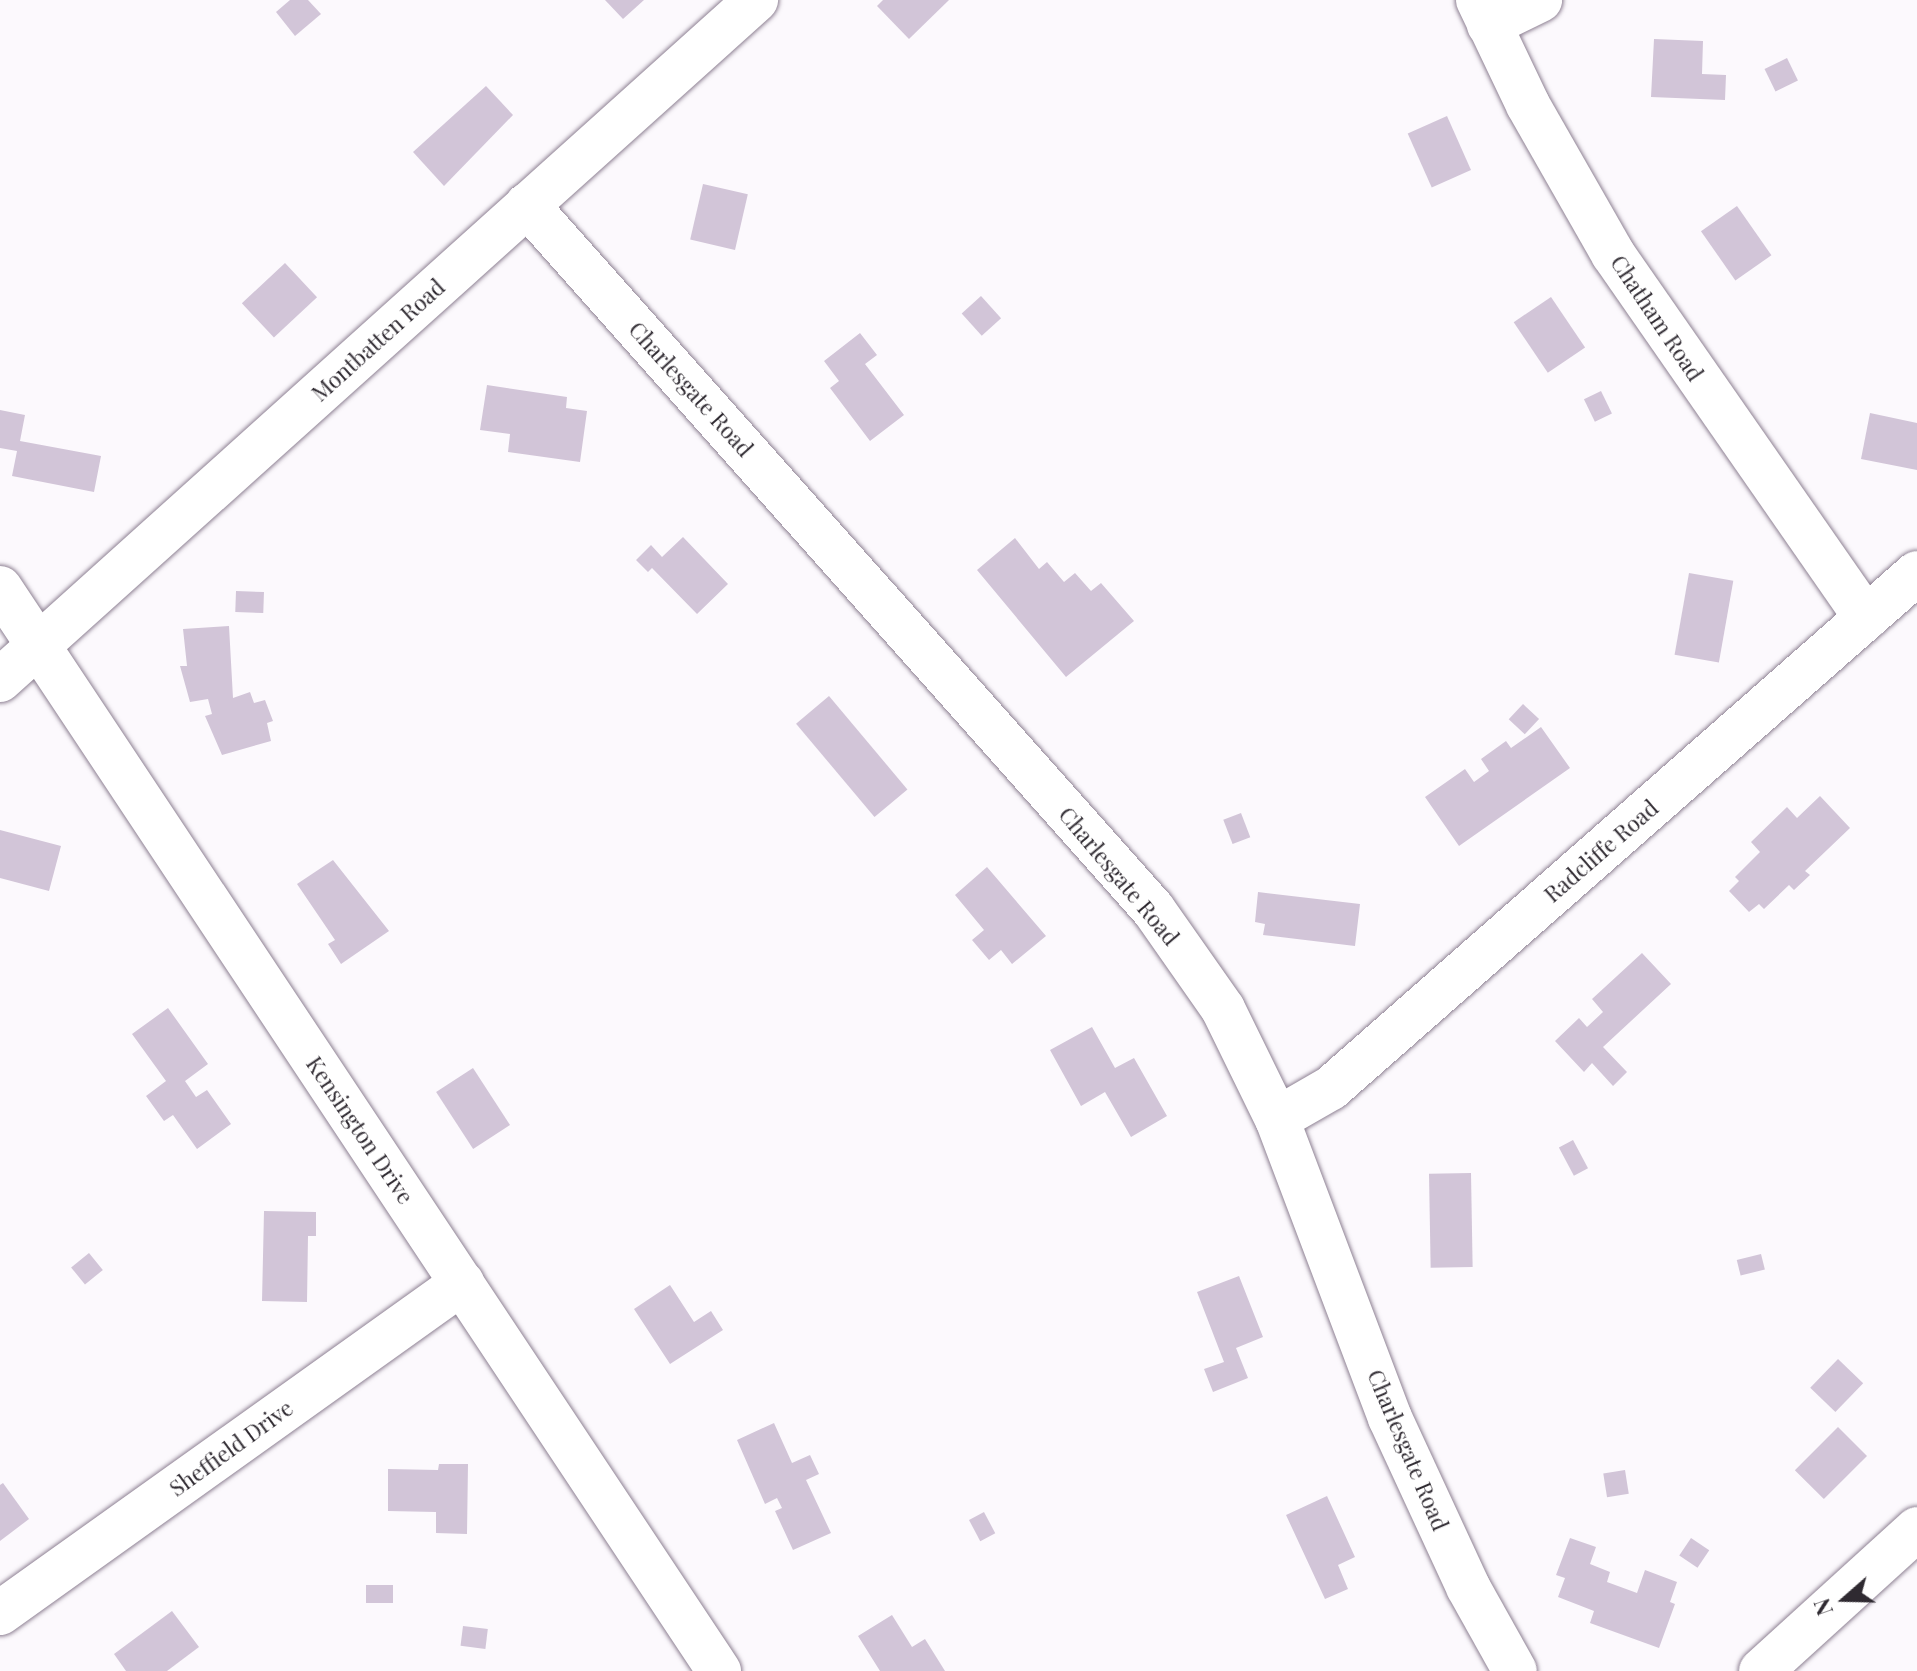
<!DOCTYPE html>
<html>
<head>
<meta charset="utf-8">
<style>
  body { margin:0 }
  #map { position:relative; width:1917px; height:1671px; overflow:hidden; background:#fcf9fd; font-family:"Playfair Display",serif }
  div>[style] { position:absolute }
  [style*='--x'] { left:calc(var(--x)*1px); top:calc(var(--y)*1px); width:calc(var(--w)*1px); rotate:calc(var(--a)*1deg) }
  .building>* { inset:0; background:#d2c5d8; transform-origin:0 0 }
  .roads { filter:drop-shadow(0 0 2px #8e8193) drop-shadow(0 0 2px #8e8193) }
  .minor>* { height:44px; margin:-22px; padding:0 22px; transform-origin:22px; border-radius:22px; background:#fff }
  span { translate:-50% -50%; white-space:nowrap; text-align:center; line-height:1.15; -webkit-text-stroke:6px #fff; paint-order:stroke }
  .street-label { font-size:22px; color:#2f2a31 }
  .north { position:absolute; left:1805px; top:1559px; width:80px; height:80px; -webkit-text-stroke:6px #fff; paint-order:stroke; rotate:250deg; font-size:22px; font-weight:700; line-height:32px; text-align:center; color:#2f2a31 }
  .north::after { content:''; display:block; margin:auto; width:28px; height:36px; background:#2f2a31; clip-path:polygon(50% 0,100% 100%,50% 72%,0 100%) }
</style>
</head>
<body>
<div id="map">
  <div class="building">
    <div style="clip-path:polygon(290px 0,308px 0,321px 14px,295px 36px,276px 12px)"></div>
    <div style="clip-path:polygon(605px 0,644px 0,623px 19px)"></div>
    <div style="clip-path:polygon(883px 0,949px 0,909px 39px,877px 6px)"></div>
    <div style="clip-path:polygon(1654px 39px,1703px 41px,1702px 74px,1726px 75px,1725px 100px,1651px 97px)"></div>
    <div style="left:1787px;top:58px;width:25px;height:25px;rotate:64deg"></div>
    <div style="clip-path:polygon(486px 86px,513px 115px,444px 186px,413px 152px)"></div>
    <div style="left:1447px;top:116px;width:59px;height:43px;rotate:66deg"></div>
    <div style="left:703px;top:184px;width:46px;height:57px;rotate:13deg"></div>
    <div style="left:1737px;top:206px;width:60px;height:44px;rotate:55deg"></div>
    <div style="left:285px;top:263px;width:47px;height:59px;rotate:47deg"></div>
    <div style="left:981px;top:296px;width:30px;height:26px;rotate:48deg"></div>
    <div style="left:1551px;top:297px;width:61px;height:45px;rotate:56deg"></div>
    <div style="clip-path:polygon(860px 333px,877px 355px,865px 364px,904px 415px,870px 441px,830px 388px,839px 381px,824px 361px)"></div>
    <div style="clip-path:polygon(487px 385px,567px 397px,566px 408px,587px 411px,580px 462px,508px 452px,510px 434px,480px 430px)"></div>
    <div style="left:1601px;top:391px;width:25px;height:19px;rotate:64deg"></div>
    <div style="clip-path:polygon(0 410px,25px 415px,20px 441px,101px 456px,94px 492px,12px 476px,17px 451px,0 448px)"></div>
    <div style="clip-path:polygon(1870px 413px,1917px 423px,1917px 470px,1861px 459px)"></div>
    <div style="clip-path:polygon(683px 537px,728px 584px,697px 614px,652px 568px,648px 572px,636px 560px,651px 545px,662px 557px)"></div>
    <div style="clip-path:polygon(1015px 538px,1039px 569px,1047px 562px,1064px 582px,1075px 573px,1091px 591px,1101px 583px,1134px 621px,1066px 677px,977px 570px)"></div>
    <div style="left:1689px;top:573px;width:45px;height:83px;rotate:10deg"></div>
    <div style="left:236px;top:591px;width:28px;height:21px;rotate:2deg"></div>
    <div style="clip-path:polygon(229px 626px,233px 698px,250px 692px,254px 703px,265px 700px,273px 721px,267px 723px,271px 741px,222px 755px,205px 716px,212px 714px,208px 699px,190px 702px,180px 666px,187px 666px,183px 629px)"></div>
    <div style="left:829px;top:696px;width:122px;height:43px;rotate:50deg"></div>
    <div style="left:1523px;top:704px;width:22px;height:21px;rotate:43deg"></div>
    <div style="clip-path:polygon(1541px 727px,1570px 768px,1459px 846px,1425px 797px,1465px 769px,1474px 782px,1489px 771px,1481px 759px,1506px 741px,1511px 748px)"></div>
    <div style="clip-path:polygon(1820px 796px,1850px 828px,1805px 871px,1810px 875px,1794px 890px,1789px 885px,1764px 909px,1759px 904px,1749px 912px,1729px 891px,1739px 881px,1735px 877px,1760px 852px,1751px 842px,1787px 807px,1797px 818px)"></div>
    <div style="left:1241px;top:813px;width:26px;height:19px;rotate:69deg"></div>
    <div style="clip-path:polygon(0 830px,61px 846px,49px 891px,0 878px)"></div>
    <div style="clip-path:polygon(333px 860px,389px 931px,341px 964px,328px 944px,335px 940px,297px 884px)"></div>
    <div style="clip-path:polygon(987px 867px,1046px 936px,1012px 964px,1001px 950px,989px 960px,972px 940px,984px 930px,955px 895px)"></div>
    <div style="clip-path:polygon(1258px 892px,1360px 904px,1355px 946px,1263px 935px,1265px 924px,1255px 922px)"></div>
    <div style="clip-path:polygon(1642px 953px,1671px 984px,1603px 1047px,1627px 1072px,1613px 1086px,1592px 1063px,1584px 1072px,1555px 1041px,1579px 1018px,1587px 1027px,1603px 1012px,1592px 999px)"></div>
    <div style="clip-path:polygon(168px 1008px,208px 1064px,185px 1081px,196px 1097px,207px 1090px,231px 1124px,197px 1149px,173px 1115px,164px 1121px,146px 1096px,166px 1081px,132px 1034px)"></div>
    <div style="clip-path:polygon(1092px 1027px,1115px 1068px,1134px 1058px,1167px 1116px,1131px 1137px,1105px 1092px,1081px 1106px,1050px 1050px)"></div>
    <div style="left:473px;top:1068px;width:68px;height:44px;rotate:57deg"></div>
    <div style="left:1573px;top:1140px;width:32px;height:16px;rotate:62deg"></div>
    <div style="left:1471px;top:1173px;width:94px;height:42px;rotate:89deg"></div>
    <div style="clip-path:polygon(264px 1211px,316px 1212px,316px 1236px,308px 1236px,307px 1302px,262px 1301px)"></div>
    <div style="left:89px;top:1253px;width:22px;height:23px;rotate:51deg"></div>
    <div style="left:1761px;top:1254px;width:16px;height:25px;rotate:76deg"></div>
    <div style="clip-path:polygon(1239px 1276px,1263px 1337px,1236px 1348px,1248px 1378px,1213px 1392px,1204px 1369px,1224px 1362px,1197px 1292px)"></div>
    <div style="clip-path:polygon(670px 1285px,694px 1322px,711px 1311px,723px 1330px,670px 1364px,634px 1309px)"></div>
    <div style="left:1838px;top:1359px;width:35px;height:40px;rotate:44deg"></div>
    <div style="clip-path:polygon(774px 1423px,792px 1463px,810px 1455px,819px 1474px,806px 1480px,831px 1533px,793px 1550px,775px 1511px,782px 1508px,777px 1498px,765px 1504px,737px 1440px)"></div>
    <div style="left:1838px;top:1427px;width:41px;height:61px;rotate:45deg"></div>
    <div style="clip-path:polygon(439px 1464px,468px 1464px,467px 1534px,436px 1533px,436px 1512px,388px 1511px,388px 1469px,438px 1470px)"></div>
    <div style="left:1625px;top:1470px;width:24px;height:22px;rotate:81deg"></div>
    <div style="clip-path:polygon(3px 1483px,29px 1519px,0 1541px,0 1485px)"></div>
    <div style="clip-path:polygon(1327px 1496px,1355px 1557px,1338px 1565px,1348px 1589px,1325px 1599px,1286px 1515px)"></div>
    <div style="left:984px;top:1512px;width:24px;height:17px;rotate:62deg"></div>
    <div style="clip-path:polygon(1570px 1538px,1596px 1547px,1590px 1564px,1610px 1572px,1607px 1582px,1637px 1593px,1645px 1570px,1677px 1582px,1670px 1602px,1675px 1604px,1659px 1648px,1590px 1623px,1594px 1611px,1558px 1597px,1565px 1578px,1556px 1575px)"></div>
    <div style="left:1691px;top:1538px;width:22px;height:21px;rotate:34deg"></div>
    <div style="left:366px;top:1585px;width:27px;height:18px"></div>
    <div style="clip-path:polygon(172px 1611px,199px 1647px,167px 1671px,126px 1671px,114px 1654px)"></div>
    <div style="clip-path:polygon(892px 1615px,912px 1647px,925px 1639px,945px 1671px,880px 1671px,858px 1636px)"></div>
    <div style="left:463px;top:1626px;width:25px;height:20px;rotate:7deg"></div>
  </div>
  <div class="roads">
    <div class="minor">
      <div style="--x:1478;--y:0;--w:116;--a:64.5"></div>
      <div style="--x:1528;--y:105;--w:172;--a:60.3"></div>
      <div style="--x:1613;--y:254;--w:443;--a:55.2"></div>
      <div style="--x:1489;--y:25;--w:57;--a:-26.1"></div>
      <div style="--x:527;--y:205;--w:942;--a:48.36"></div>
      <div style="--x:1153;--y:909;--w:122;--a:55"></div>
      <div style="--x:1223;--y:1009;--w:123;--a:63.9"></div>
      <div style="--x:1277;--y:1119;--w:320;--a:69.3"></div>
      <div style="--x:1390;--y:1418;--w:186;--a:65.2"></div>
      <div style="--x:1468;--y:1587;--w:96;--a:60.8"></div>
      <div style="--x:0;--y:588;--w:1300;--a:56.42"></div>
      <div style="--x:0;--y:680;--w:1017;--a:-41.97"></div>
      <div style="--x:1277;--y:1119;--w:62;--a:-29.9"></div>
      <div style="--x:1331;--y:1088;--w:780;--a:-41.31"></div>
      <div style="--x:0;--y:1613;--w:568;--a:-35.54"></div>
      <div style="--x:1761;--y:1671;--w:211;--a:-42.3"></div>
    </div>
  </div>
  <div class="street-label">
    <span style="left:1657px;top:318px;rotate:56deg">Chatham Road</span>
    <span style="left:378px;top:340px;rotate:-42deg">Montbatten Road</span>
    <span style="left:691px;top:389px;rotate:48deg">Charlesgate Road</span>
    <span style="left:1601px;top:851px;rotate:-41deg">Radcliffe Road</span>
    <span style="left:1119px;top:876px;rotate:50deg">Charlesgate Road</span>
    <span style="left:360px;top:1130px;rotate:56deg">Kensington Drive</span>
    <span style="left:231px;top:1448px;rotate:-36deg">Sheffield Drive</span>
    <span style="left:1408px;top:1450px;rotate:67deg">Charlesgate Road</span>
  </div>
  <div class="north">N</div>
</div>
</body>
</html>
